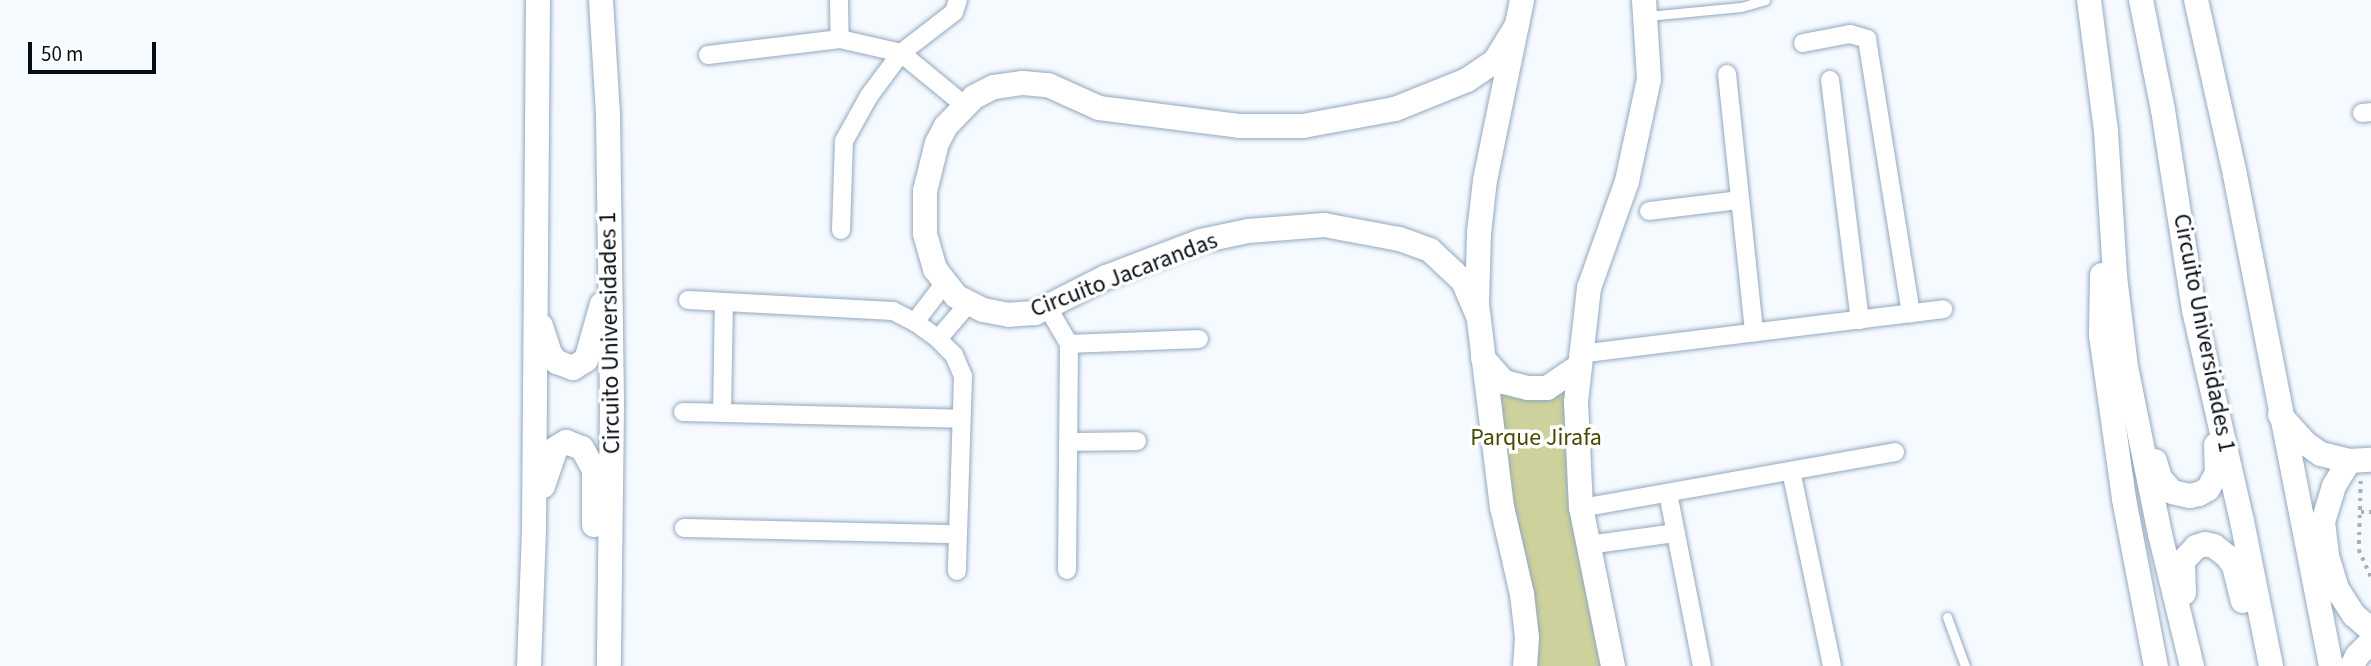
<!DOCTYPE html>
<html>
<head>
<meta charset="utf-8">
<style>
  body { margin:0 }
  #map { position:relative; width:2371px; height:666px; overflow:hidden; background:#f5faff; font-family:"Source Sans 3",sans-serif }
  div>[style] { position:absolute }
  [style*='--x'] { left:calc(var(--x)*1px); top:calc(var(--y)*1px); width:calc(var(--w)*1px); rotate:calc(var(--a)*1deg) }
  .green>* { inset:0; background:#cdd19b }
  .path>* { height:3.5px; margin-top:-1.75px; transform-origin:0; background:repeating-linear-gradient(90deg,#a9afb5 0 3.5px,transparent 0 8.5px) }
  .roads { filter:drop-shadow(0 0 2px #93a8bf) drop-shadow(0 0 2px #93a8bf) }
  .lane>* { height:9px; margin:-4.5px; padding:0 4.5px; transform-origin:4.5px; border-radius:4.5px; background:#fff }
  .street>* { height:18px; margin:-9px; padding:0 9px; transform-origin:9px; border-radius:9px; background:#fff }
  .secondary>* { height:24px; margin:-12px; padding:0 12px; transform-origin:12px; border-radius:12px; background:#fff }
  span { translate:-50% -50%; white-space:nowrap; text-align:center; line-height:1.15; -webkit-text-stroke:7px #fff; paint-order:stroke }
  .street-label { font-size:24px; color:#060d15 }
  .park-label { font-size:24px; color:#484a03 }
  .scale { position:absolute; left:28px; top:42px; width:128px; height:32px; box-sizing:border-box; border:4px solid #060d15; border-top:0; padding-left:9px; font-size:21px; line-height:24px; white-space:nowrap; color:#060d15; -webkit-text-stroke:5px #fff; paint-order:stroke }
</style>
</head>
<body>
<div id="map">
  <div class="green">
    <div style="clip-path:polygon(1482px 358px,1528px 388px,1578px 367px,1611px 666px,1525px 666px)"></div>
  </div>
  <div class="path">
    <div style="--x:2361;--y:481;--w:69;--a:91.7"></div>
    <div style="--x:2359;--y:550;--w:30;--a:66"></div>
    <div style="--x:2361;--y:512;--w:10;--a:0"></div>
  </div>
  <div class="roads">
    <div class="lane">
      <div style="--x:1648;--y:16;--w:93;--a:-5.5"></div>
      <div style="--x:1741;--y:7;--w:25;--a:-16"></div>
      <div style="--x:1947;--y:617;--w:52;--a:69.8"></div>
    </div>
    <div class="street">
      <div style="--x:839;--y:0;--w:39;--a:89"></div>
      <div style="--x:1803;--y:43;--w:48;--a:-10.8"></div>
      <div style="--x:1850;--y:34;--w:18;--a:16"></div>
      <div style="--x:1867;--y:39;--w:278;--a:80.9"></div>
      <div style="--x:708;--y:55;--w:133;--a:-6.9"></div>
      <div style="--x:840;--y:39;--w:63;--a:12.9"></div>
      <div style="--x:901;--y:53;--w:82;--a:39.5"></div>
      <div style="--x:1727;--y:74;--w:260;--a:84"></div>
      <div style="--x:1830;--y:80;--w:242;--a:82.9"></div>
      <div style="--x:2362;--y:113;--w:9;--a:-6"></div>
      <div style="--x:1649;--y:211;--w:91;--a:-7"></div>
      <div style="--x:841;--y:230;--w:89;--a:-88.1"></div>
      <div style="--x:844;--y:141;--w:51;--a:-60.9"></div>
      <div style="--x:869;--y:96;--w:54;--a:-53.3"></div>
      <div style="--x:901;--y:53;--w:67;--a:-37.7"></div>
      <div style="--x:954;--y:12;--w:13;--a:-72"></div>
      <div style="--x:688;--y:300;--w:205;--a:3.1"></div>
      <div style="--x:893;--y:311;--w:25;--a:27"></div>
      <div style="--x:915;--y:322;--w:29;--a:36"></div>
      <div style="--x:938;--y:339;--w:23;--a:45"></div>
      <div style="--x:954;--y:355;--w:23;--a:67"></div>
      <div style="--x:963;--y:376;--w:195;--a:91.8"></div>
      <div style="--x:1048;--y:308;--w:42;--a:59.7"></div>
      <div style="--x:1069;--y:344;--w:226;--a:90.5"></div>
      <div style="--x:915;--y:322;--w:48;--a:-52.7"></div>
      <div style="--x:938;--y:339;--w:48;--a:-49.3"></div>
      <div style="--x:1069;--y:344;--w:130;--a:-2.2"></div>
      <div style="--x:1579;--y:354;--w:367;--a:-7"></div>
      <div style="--x:683;--y:412;--w:278;--a:1.4"></div>
      <div style="--x:722;--y:413;--w:111;--a:-89"></div>
      <div style="--x:1068;--y:442;--w:69;--a:-0.8"></div>
      <div style="--x:1791;--y:471;--w:199;--a:78.1"></div>
      <div style="--x:1668;--y:493;--w:176;--a:78.9"></div>
      <div style="--x:1581;--y:508;--w:319;--a:-10.1"></div>
      <div style="--x:684;--y:528;--w:274;--a:1.3"></div>
      <div style="--x:1588;--y:545;--w:89;--a:-7.8"></div>
    </div>
    <div class="secondary">
      <div style="--x:601;--y:0;--w:116;--a:86.5"></div>
      <div style="--x:608;--y:116;--w:291;--a:89.2"></div>
      <div style="--x:612;--y:407;--w:259;--a:90.7"></div>
      <div style="--x:1522;--y:0;--w:184;--a:101.6"></div>
      <div style="--x:1485;--y:180;--w:53;--a:96.5"></div>
      <div style="--x:1479;--y:233;--w:71;--a:91.6"></div>
      <div style="--x:1477;--y:304;--w:205;--a:83"></div>
      <div style="--x:1502;--y:507;--w:89;--a:77.1"></div>
      <div style="--x:1522;--y:594;--w:44;--a:83.5"></div>
      <div style="--x:1527;--y:638;--w:28;--a:94"></div>
      <div style="--x:2089;--y:0;--w:132;--a:82.6"></div>
      <div style="--x:2106;--y:131;--w:145;--a:86.4"></div>
      <div style="--x:2115;--y:276;--w:92;--a:83.1"></div>
      <div style="--x:2126;--y:367;--w:170;--a:78.5"></div>
      <div style="--x:2160;--y:534;--w:136;--a:76.4"></div>
      <div style="--x:2141;--y:0;--w:112;--a:78.7"></div>
      <div style="--x:2163;--y:110;--w:202;--a:81.2"></div>
      <div style="--x:2194;--y:310;--w:216;--a:77.2"></div>
      <div style="--x:2242;--y:521;--w:148;--a:78.7"></div>
      <div style="--x:2196;--y:0;--w:179;--a:77.4"></div>
      <div style="--x:2235;--y:175;--w:500;--a:78.94"></div>
      <div style="--x:2102;--y:275;--w:60;--a:91"></div>
      <div style="--x:2101;--y:335;--w:166;--a:82"></div>
      <div style="--x:2124;--y:499;--w:170;--a:79.2"></div>
      <div style="--x:1478;--y:316;--w:38;--a:-113"></div>
      <div style="--x:1463;--y:281;--w:45;--a:-136.8"></div>
      <div style="--x:1430;--y:250;--w:33;--a:-160"></div>
      <div style="--x:1399;--y:239;--w:76;--a:-169.4"></div>
      <div style="--x:1324;--y:225;--w:76;--a:175.5"></div>
      <div style="--x:1248;--y:231;--w:48;--a:168"></div>
      <div style="--x:1201;--y:241;--w:102;--a:159.2"></div>
      <div style="--x:1106;--y:277;--w:80;--a:153.1"></div>
      <div style="--x:1035;--y:313;--w:26;--a:176"></div>
      <div style="--x:1009;--y:315;--w:26;--a:-169"></div>
      <div style="--x:983;--y:310;--w:30;--a:-153"></div>
      <div style="--x:956;--y:296;--w:34;--a:-128"></div>
      <div style="--x:935;--y:269;--w:37;--a:-106"></div>
      <div style="--x:925;--y:233;--w:42;--a:-90"></div>
      <div style="--x:925;--y:191;--w:49;--a:-76"></div>
      <div style="--x:937;--y:143;--w:19;--a:-62"></div>
      <div style="--x:946;--y:126;--w:40;--a:-46"></div>
      <div style="--x:974;--y:97;--w:22;--a:-27"></div>
      <div style="--x:994;--y:87;--w:29;--a:-8"></div>
      <div style="--x:1023;--y:83;--w:25;--a:5"></div>
      <div style="--x:1048;--y:85;--w:56;--a:24.3"></div>
      <div style="--x:1099;--y:108;--w:141;--a:7.3"></div>
      <div style="--x:1239;--y:126;--w:64;--a:0"></div>
      <div style="--x:1303;--y:126;--w:94;--a:-10.5"></div>
      <div style="--x:1395;--y:109;--w:78;--a:-21.9"></div>
      <div style="--x:1467;--y:80;--w:34;--a:-34"></div>
      <div style="--x:1495;--y:61;--w:42;--a:-58.6"></div>
      <div style="--x:541;--y:326;--w:29;--a:72"></div>
      <div style="--x:550;--y:354;--w:11;--a:49"></div>
      <div style="--x:557;--y:362;--w:17;--a:21"></div>
      <div style="--x:573;--y:368;--w:15;--a:-32"></div>
      <div style="--x:586;--y:360;--w:58;--a:-74.1"></div>
      <div style="--x:1483;--y:358;--w:32;--a:49"></div>
      <div style="--x:1504;--y:382;--w:25;--a:14"></div>
      <div style="--x:1528;--y:388;--w:19;--a:0"></div>
      <div style="--x:1547;--y:388;--w:37;--a:-34"></div>
      <div style="--x:2280;--y:415;--w:38;--a:48"></div>
      <div style="--x:2305;--y:443;--w:19;--a:35"></div>
      <div style="--x:2321;--y:454;--w:29;--a:14"></div>
      <div style="--x:2349;--y:461;--w:22;--a:-3"></div>
      <div style="--x:2155;--y:461;--w:18;--a:74"></div>
      <div style="--x:2160;--y:478;--w:18;--a:49"></div>
      <div style="--x:2172;--y:492;--w:18;--a:13"></div>
      <div style="--x:2190;--y:496;--w:9;--a:-13"></div>
      <div style="--x:2199;--y:494;--w:10;--a:-29"></div>
      <div style="--x:2208;--y:489;--w:18;--a:-61"></div>
      <div style="--x:2217;--y:473;--w:28;--a:-92"></div>
      <div style="--x:2349;--y:461;--w:29;--a:121"></div>
      <div style="--x:2334;--y:486;--w:38;--a:107"></div>
      <div style="--x:2323;--y:522;--w:34;--a:83"></div>
      <div style="--x:2327;--y:556;--w:34;--a:73"></div>
      <div style="--x:2337;--y:589;--w:31;--a:57"></div>
      <div style="--x:2354;--y:615;--w:23;--a:41"></div>
      <div style="--x:543;--y:486;--w:40;--a:-71.1"></div>
      <div style="--x:556;--y:448;--w:12;--a:-31"></div>
      <div style="--x:566;--y:442;--w:17;--a:21"></div>
      <div style="--x:582;--y:448;--w:25;--a:61"></div>
      <div style="--x:594;--y:470;--w:55;--a:90"></div>
      <div style="--x:2184;--y:593;--w:32;--a:-92"></div>
      <div style="--x:2183;--y:561;--w:19;--a:-47"></div>
      <div style="--x:2196;--y:547;--w:9;--a:-18"></div>
      <div style="--x:2205;--y:544;--w:9;--a:13"></div>
      <div style="--x:2214;--y:546;--w:16;--a:38"></div>
      <div style="--x:2227;--y:556;--w:12;--a:55"></div>
      <div style="--x:2234;--y:566;--w:36;--a:76"></div>
      <div style="--x:529;--y:666;--w:138;--a:-87.9"></div>
      <div style="--x:534;--y:528;--w:528;--a:-89.57"></div>
      <div style="--x:1613;--y:666;--w:161;--a:-101.4"></div>
      <div style="--x:1581;--y:508;--w:106;--a:-92.7"></div>
      <div style="--x:1576;--y:402;--w:115;--a:-83.5"></div>
      <div style="--x:1589;--y:288;--w:114;--a:-70.4"></div>
      <div style="--x:1627;--y:181;--w:104;--a:-77.8"></div>
      <div style="--x:1649;--y:79;--w:79;--a:-93.6"></div>
      <div style="--x:2352;--y:666;--w:11;--a:-63"></div>
      <div style="--x:2357;--y:656;--w:20;--a:-45"></div>
    </div>
  </div>
  <div class="street-label">
    <span style="left:1124px;top:275px;rotate:-21deg">Circuito Jacarandas</span>
    <span style="left:610px;top:333px;rotate:-91deg">Circuito Universidades 1</span>
    <span style="left:2204px;top:333px;rotate:79deg">Circuito Universidades 1</span>
  </div>
  <div class="park-label">
    <span style="left:1536px;top:438px">Parque Jirafa</span>
  </div>
  <div class="scale">50 m</div>
</div>
</body>
</html>
